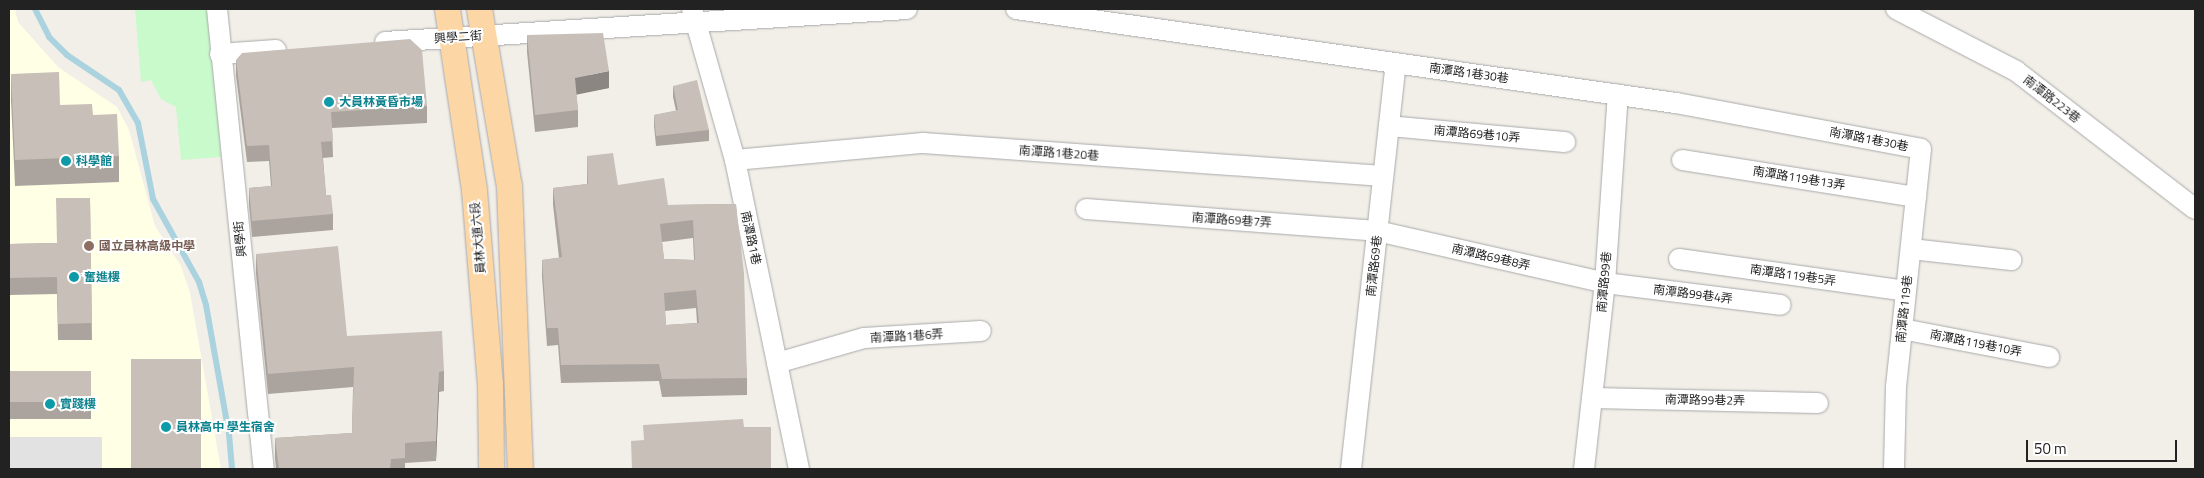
<!DOCTYPE html>
<html>
<head>
<meta charset="utf-8">
<style>
  body { margin:0 }
  #map { position:relative; width:2204px; height:478px; overflow:hidden; background:#f2efe9; font-family:"Titillium Web","Noto Sans TC",sans-serif }
  div>[style] { position:absolute }
  [style*='--x'] { left:calc(var(--x)*1px); top:calc(var(--y)*1px); width:calc(var(--w)*1px); rotate:calc(var(--a)*1deg) }
  .education>* { inset:0; background:#ffffe5 }
  .park>* { inset:0; background:#c8facc }
  .parking>* { inset:0; background:#e2e2e2; transform-origin:0 0 }
  .stream>* { height:6px; margin:-3px; padding:0 3px; transform-origin:3px; border-radius:3px; background:#aad3df }
  .roads { filter:drop-shadow(0 0 1px #a9a9a9) drop-shadow(0 0 1px #a9a9a9) }
  .minor>* { height:20px; margin:-10px; padding:0 10px; transform-origin:10px; border-radius:10px; background:#fff }
  .major>* { height:25px; margin:-12.5px; padding:0 12.5px; transform-origin:12.5px; border-radius:12.5px; background:#fcd6a4 }
  .wall>* { inset:0; background:#aba49e; transform-origin:0 0 }
  .shaded-wall>* { inset:0; background:#8b8681 }
  .building>* { inset:0; background:#c7bfb8; transform-origin:0 0 }
  .dots>* { width:14px; height:14px; translate:-50% -50%; box-sizing:border-box; border:2px solid #fff; border-radius:50% }
  span { translate:-50% -50%; white-space:nowrap; text-align:center; line-height:1.15; -webkit-text-stroke:4px #fff; paint-order:stroke }
  .street-label { font-size:12px; color:#222 }
  .culture-label { font-size:12px; color:#0d838f; font-weight:700 }
  .left { translate:0 -50%; text-align:left }
  .education-label { font-size:12px; color:#785e54; font-weight:700 }
  .frame { position:absolute; inset:0; border:10px solid #222; pointer-events:none }
  .scale { position:absolute; left:2026px; top:440px; width:151px; height:22px; box-sizing:border-box; border:2px solid #222; border-top:0; padding-left:6px; font-size:15px; line-height:18px; white-space:nowrap; color:#222; -webkit-text-stroke:4px #fff; paint-order:stroke }
</style>
</head>
<body>
<div id="map">
  <div class="education">
    <div style="clip-path:polygon(9px 9px,15px 9px,18px 22px,58px 67px,117px 107px,129px 130px,155px 226px,181px 266px,190px 293px,221px 469px,9px 469px)"></div>
  </div>
  <div class="park">
    <div style="clip-path:polygon(135px 9px,210px 9px,221px 157px,181px 160px,176px 107px,161px 99px,151px 80px,141px 82px)"></div>
  </div>
  <div class="parking">
    <div style="left:9px;top:437px;width:93px;height:32px"></div>
  </div>
  <div class="stream">
    <div style="--x:35;--y:9;--w:31;--a:63"></div>
    <div style="--x:49;--y:37;--w:25;--a:45"></div>
    <div style="--x:67;--y:55;--w:63;--a:33.9"></div>
    <div style="--x:119;--y:90;--w:38;--a:60"></div>
    <div style="--x:138;--y:123;--w:77;--a:78.8"></div>
    <div style="--x:153;--y:199;--w:95;--a:61"></div>
    <div style="--x:199;--y:282;--w:24;--a:73"></div>
    <div style="--x:206;--y:305;--w:131;--a:79.9"></div>
    <div style="--x:229;--y:434;--w:35;--a:85"></div>
  </div>
  <div class="roads">
    <div class="minor">
      <div style="--x:217;--y:9;--w:462;--a:84.2"></div>
      <div style="--x:692;--y:9;--w:157;--a:74.1"></div>
      <div style="--x:735;--y:160;--w:316;--a:78.3"></div>
      <div style="--x:1016;--y:9;--w:667;--a:8.11"></div>
      <div style="--x:1676;--y:103;--w:249;--a:10.6"></div>
      <div style="--x:1921;--y:149;--w:238;--a:96"></div>
      <div style="--x:1896;--y:386;--w:83;--a:91.4"></div>
      <div style="--x:1896;--y:9;--w:135;--a:27.3"></div>
      <div style="--x:2016;--y:71;--w:226;--a:37.6"></div>
      <div style="--x:385;--y:42;--w:523;--a:-3.62"></div>
      <div style="--x:220;--y:54;--w:56;--a:-4.1"></div>
      <div style="--x:1389;--y:126;--w:177;--a:5.2"></div>
      <div style="--x:735;--y:160;--w:189;--a:-5.2"></div>
      <div style="--x:923;--y:143;--w:461;--a:4.1"></div>
      <div style="--x:1682;--y:160;--w:237;--a:9"></div>
      <div style="--x:1086;--y:209;--w:292;--a:4.3"></div>
      <div style="--x:1377;--y:231;--w:234;--a:12.8"></div>
      <div style="--x:1605;--y:283;--w:177;--a:7.1"></div>
      <div style="--x:1911;--y:249;--w:101;--a:6.3"></div>
      <div style="--x:1679;--y:259;--w:229;--a:8"></div>
      <div style="--x:1902;--y:329;--w:150;--a:10.8"></div>
      <div style="--x:777;--y:363;--w:91;--a:-16"></div>
      <div style="--x:864;--y:338;--w:117;--a:-3.4"></div>
      <div style="--x:1592;--y:398;--w:226;--a:1.3"></div>
      <div style="--x:1351;--y:469;--w:408;--a:-83.7"></div>
      <div style="--x:1584;--y:469;--w:187;--a:-83.6"></div>
      <div style="--x:1605;--y:283;--w:189;--a:-86.1"></div>
    </div>
    <div class="major">
      <div style="--x:447;--y:9;--w:183;--a:81.5"></div>
      <div style="--x:474;--y:190;--w:194;--a:85.3"></div>
      <div style="--x:490;--y:383;--w:86;--a:89.3"></div>
      <div style="--x:479;--y:9;--w:180;--a:80.4"></div>
      <div style="--x:509;--y:186;--w:283;--a:87.8"></div>
    </div>
  </div>
  <div class="wall">
    <div style="clip-path:polygon(527px 35px,609px 88px,576px 94px,578px 110px,578px 127px,535px 132px,527px 52px)"></div>
    <div style="clip-path:polygon(236px 60px,427px 106px,427px 123px,332px 128px,333px 157px,323px 158px,326px 195px,333px 214px,333px 230px,252px 237px,249px 205px,249px 188px,271px 186px,269px 161px,247px 162px,236px 76px)"></div>
    <div style="clip-path:polygon(11px 74px,60px 105px,93px 115px,119px 156px,119px 182px,15px 186px,11px 100px)"></div>
    <div style="clip-path:polygon(673px 86px,709px 130px,709px 141px,656px 146px,654px 126px,654px 115px,676px 111px,673px 97px)"></div>
    <div style="clip-path:polygon(evenodd,587px 156px,618px 185px,668px 205px,736px 204px,747px 378px,747px 395px,662px 397px,659px 381px,561px 383px,558px 345px,547px 346px,542px 277px,542px 260px,559px 258px,553px 205px,553px 188px,587px 184px,587px 156px,693px 238px,694px 260px,664px 259px,662px 242px,693px 238px,587px 156px,696px 308px,697px 323px,666px 325px,665px 311px,696px 308px)"></div>
    <div style="clip-path:polygon(90px 198px,92px 340px,58px 340px,57px 294px,9px 295px,9px 244px,57px 243px)"></div>
    <div style="clip-path:polygon(256px 254px,347px 336px,444px 371px,444px 391px,439px 392px,436px 461px,405px 463px,405px 469px,276px 469px,275px 459px,275px 438px,352px 433px,353px 387px,268px 394px,256px 274px)"></div>
    <div style="left:9px;top:371px;width:82px;height:48px"></div>
  </div>
  <div class="shaded-wall">
    <div style="clip-path:polygon(609px 71px,609px 88px,575px 95px,575px 78px)"></div>
    <div style="clip-path:polygon(439px 372px,439px 392px,436px 461px,436px 441px)"></div>
  </div>
  <div class="building">
    <div style="clip-path:polygon(603px 33px,609px 71px,575px 78px,578px 110px,535px 115px,527px 35px)"></div>
    <div style="clip-path:polygon(410px 39px,422px 50px,427px 106px,331px 112px,333px 141px,321px 142px,326px 195px,331px 195px,333px 214px,252px 221px,249px 188px,272px 186px,269px 145px,247px 146px,236px 60px,242px 53px)"></div>
    <div style="clip-path:polygon(59px 72px,60px 105px,92px 104px,93px 115px,117px 114px,119px 156px,15px 160px,11px 74px)"></div>
    <div style="clip-path:polygon(697px 80px,709px 130px,656px 136px,654px 115px,678px 110px,673px 86px)"></div>
    <div style="clip-path:polygon(evenodd,613px 153px,618px 185px,664px 178px,668px 205px,736px 204px,744px 273px,747px 378px,662px 379px,659px 364px,561px 365px,558px 328px,547px 328px,542px 260px,562px 257px,553px 188px,588px 184px,587px 156px,613px 153px,693px 220px,695px 260px,664px 259px,660px 224px,693px 220px,613px 153px,696px 290px,699px 323px,666px 325px,664px 293px,696px 290px)"></div>
    <div style="clip-path:polygon(56px 198px,90px 198px,92px 323px,58px 324px,57px 277px,9px 278px,9px 244px,57px 243px)"></div>
    <div style="clip-path:polygon(338px 246px,347px 336px,442px 331px,444px 371px,439px 372px,436px 441px,405px 443px,405px 458px,391px 459px,390px 469px,279px 469px,275px 438px,352px 433px,354px 367px,268px 374px,256px 254px)"></div>
    <div style="left:131px;top:359px;width:70px;height:110px"></div>
    <div style="left:9px;top:371px;width:82px;height:31px"></div>
    <div style="clip-path:polygon(743px 419px,744px 427px,771px 427px,771px 469px,632px 469px,631px 441px,644px 440px,643px 425px)"></div>
  </div>
  <div class="dots">
    <div style="left:329px;top:102px;background:#0f9aa8"></div>
    <div style="left:66px;top:161px;background:#0f9aa8"></div>
    <div style="left:89px;top:246px;background:#8d6e63"></div>
    <div style="left:74px;top:277px;background:#0f9aa8"></div>
    <div style="left:50px;top:404px;background:#0f9aa8"></div>
    <div style="left:166px;top:427px;background:#0f9aa8"></div>
  </div>
  <div class="street-label">
    <span style="left:458px;top:37px;rotate:-4deg">興學二街</span>
    <span style="left:1469px;top:73px;rotate:8deg">南潭路1巷30巷</span>
    <span style="left:2052px;top:99px;rotate:38deg">南潭路223巷</span>
    <span style="left:1477px;top:134px;rotate:5deg">南潭路69巷10弄</span>
    <span style="left:1869px;top:139px;rotate:11deg">南潭路1巷30巷</span>
    <span style="left:1059px;top:153px;rotate:4deg">南潭路1巷20巷</span>
    <span style="left:1799px;top:178px;rotate:9deg">南潭路119巷13弄</span>
    <span style="left:1232px;top:220px;rotate:4deg">南潭路69巷7弄</span>
    <span style="left:478px;top:238px;rotate:-95deg">員林大道六段</span>
    <span style="left:751px;top:238px;rotate:78deg">南潭路1巷</span>
    <span style="left:240px;top:239px;rotate:-96deg">興學街</span>
    <span style="left:1491px;top:257px;rotate:13deg">南潭路69巷8弄</span>
    <span style="left:1374px;top:266px;rotate:-84deg">南潭路69巷</span>
    <span style="left:1793px;top:275px;rotate:8deg">南潭路119巷5弄</span>
    <span style="left:1604px;top:282px;rotate:-85deg">南潭路99巷</span>
    <span style="left:1693px;top:294px;rotate:7deg">南潭路99巷4弄</span>
    <span style="left:1904px;top:309px;rotate:-84deg">南潭路119巷</span>
    <span style="left:907px;top:336px;rotate:-3deg">南潭路1巷6弄</span>
    <span style="left:1976px;top:343px;rotate:11deg">南潭路119巷10弄</span>
    <span style="left:1705px;top:400px;rotate:1deg">南潭路99巷2弄</span>
  </div>
  <div class="culture-label">
    <span class="left" style="left:339px;top:102px">大員林黃昏市場</span>
    <span class="left" style="left:76px;top:161px">科學館</span>
    <span class="left" style="left:84px;top:277px">奮進樓</span>
    <span class="left" style="left:60px;top:404px">實踐樓</span>
    <span class="left" style="left:176px;top:427px">員林高中 學生宿舍</span>
  </div>
  <div class="education-label">
    <span class="left" style="left:99px;top:246px">國立員林高級中學</span>
  </div>
  <div class="frame"></div>
  <div class="scale">50 m</div>
</div>
</body>
</html>
